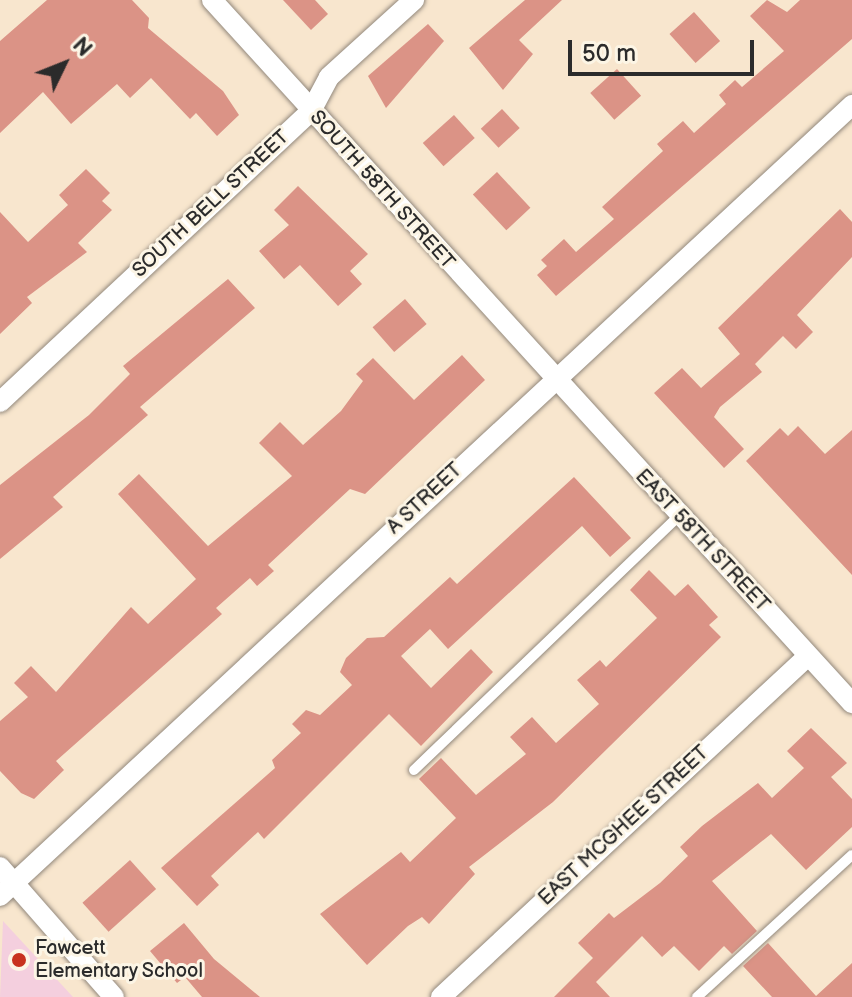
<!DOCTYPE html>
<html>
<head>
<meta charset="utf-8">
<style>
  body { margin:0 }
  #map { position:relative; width:852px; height:997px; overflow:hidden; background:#f8e6ce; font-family:"Balsamiq Sans",sans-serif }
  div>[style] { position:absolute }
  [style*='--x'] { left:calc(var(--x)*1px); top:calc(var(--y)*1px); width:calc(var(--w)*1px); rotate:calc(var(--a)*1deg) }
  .built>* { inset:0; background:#f4cfde }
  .building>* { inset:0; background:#db9386; transform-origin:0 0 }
  .roads { filter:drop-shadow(0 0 2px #92887c) drop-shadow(0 0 2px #92887c) }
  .lane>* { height:10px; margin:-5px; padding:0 5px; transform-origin:5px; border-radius:5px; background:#fff }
  .street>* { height:20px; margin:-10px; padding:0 10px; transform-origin:10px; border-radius:10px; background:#fff }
  .dots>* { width:22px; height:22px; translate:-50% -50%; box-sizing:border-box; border:4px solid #fcf5e5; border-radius:50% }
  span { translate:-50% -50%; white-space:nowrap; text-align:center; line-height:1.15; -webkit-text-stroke:6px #fcf5e5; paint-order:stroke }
  .street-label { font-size:20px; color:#2b2b2b }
  .poi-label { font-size:20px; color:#2b2b2b }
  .left { translate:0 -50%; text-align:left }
  .north { position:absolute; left:24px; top:24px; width:80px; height:80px; -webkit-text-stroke:6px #fcf5e5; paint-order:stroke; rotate:47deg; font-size:22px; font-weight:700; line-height:32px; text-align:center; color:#2b2b2b }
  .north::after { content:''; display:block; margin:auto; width:28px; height:36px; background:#2b2b2b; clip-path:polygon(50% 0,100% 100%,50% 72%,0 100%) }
  .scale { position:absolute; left:568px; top:40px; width:186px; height:36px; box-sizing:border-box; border:4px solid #2b2b2b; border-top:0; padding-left:10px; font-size:24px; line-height:28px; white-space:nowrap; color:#2b2b2b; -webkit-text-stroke:6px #fcf5e5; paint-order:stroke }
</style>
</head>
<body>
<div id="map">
  <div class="built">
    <div style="clip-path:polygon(3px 921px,73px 997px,0 997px)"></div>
  </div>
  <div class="building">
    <div style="clip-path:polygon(47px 0,132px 0,149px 18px,148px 28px,223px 91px,239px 115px,217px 136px,196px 113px,190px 119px,151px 78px,130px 98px,117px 84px,71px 124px,43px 92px,0 133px,0 41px)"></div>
    <div style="clip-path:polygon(283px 0,315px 0,328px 14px,311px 30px)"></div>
    <div style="clip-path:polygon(525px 0,562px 0,519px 40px,533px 54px,503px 90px,469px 48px)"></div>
    <div style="clip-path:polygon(767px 0,787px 12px,800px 0,852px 0,852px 39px,556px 296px,537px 275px,547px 266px,541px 260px,564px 239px,576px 252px,614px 219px,602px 207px,663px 151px,657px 144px,683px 121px,694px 133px,726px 104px,719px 95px,735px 80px,742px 87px,784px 51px,750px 16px)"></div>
    <div style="left:694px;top:12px;width:39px;height:33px;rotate:48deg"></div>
    <div style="clip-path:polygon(428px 24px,444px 41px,386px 108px,368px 76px)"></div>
    <div style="left:617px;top:69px;width:36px;height:36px;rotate:48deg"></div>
    <div style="left:502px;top:109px;width:26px;height:29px;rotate:47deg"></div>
    <div style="left:454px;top:115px;width:31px;height:42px;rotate:48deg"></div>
    <div style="clip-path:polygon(86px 169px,110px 193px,102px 201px,112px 210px,78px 243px,87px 252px,27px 297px,32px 303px,0 334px,0 212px,28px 242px,68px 205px,59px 195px)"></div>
    <div style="left:497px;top:172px;width:49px;height:33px;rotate:47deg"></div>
    <div style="clip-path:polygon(298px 186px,368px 254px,350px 271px,362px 284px,338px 306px,300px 265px,284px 279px,259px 251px,289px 225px,274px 210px)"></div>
    <div style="clip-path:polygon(840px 209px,852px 222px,852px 257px,797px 315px,813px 332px,796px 349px,783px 336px,755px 364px,762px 372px,720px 407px,714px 417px,744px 449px,724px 468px,654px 393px,682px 368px,701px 388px,740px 354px,718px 328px)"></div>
    <div style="clip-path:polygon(228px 279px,255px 308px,140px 407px,148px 415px,53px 497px,63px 507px,0 559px,0 485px,89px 415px,130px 374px,123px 366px)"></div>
    <div style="left:405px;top:299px;width:33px;height:43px;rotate:49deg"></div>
    <div style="clip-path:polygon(462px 355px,485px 380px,365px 494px,350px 489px,268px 565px,274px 571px,257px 586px,250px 578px,216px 608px,222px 614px,56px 761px,64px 770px,34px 799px,21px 793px,0 771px,0 721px,28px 697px,14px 683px,31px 666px,56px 692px,131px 607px,148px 624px,196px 579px,118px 494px,139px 474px,208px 546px,292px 476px,259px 443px,280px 422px,303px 445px,341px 411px,363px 381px,356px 374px,373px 358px,414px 400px)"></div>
    <div style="clip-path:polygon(798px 426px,825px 454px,852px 430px,852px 575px,746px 461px,780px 428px,788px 436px)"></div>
    <div style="clip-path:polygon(574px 477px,631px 538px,610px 557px,582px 526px,448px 649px,430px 629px,401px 656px,431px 688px,471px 649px,493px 672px,421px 746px,389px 714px,264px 839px,258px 832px,211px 876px,219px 885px,197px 906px,161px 868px,275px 768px,272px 760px,301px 733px,292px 724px,306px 710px,320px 715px,352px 685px,340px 672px,346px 658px,367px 638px,384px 637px,450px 577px,457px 584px)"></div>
    <div style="clip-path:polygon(649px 570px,675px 596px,688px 584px,718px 617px,709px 625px,721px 637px,553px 802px,469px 867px,475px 874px,429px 924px,422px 917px,408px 926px,367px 965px,320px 914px,401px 852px,410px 862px,456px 818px,419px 779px,441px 758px,476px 795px,526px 754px,510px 737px,532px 717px,556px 743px,599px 704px,577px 680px,600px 660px,606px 667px,657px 618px,630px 590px)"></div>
    <div style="clip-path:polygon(811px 728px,847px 763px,831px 777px,852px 799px,852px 827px,806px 870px,771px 834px,712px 881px,757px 931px,732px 954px,724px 946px,699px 971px,674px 946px,662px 957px,642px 936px,596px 982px,610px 997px,554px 997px,593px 958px,578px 943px,609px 913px,614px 918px,660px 883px,688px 856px,680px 847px,702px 826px,758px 783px,772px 798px,804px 768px,787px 751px)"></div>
    <div style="left:130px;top:860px;width:39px;height:64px;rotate:48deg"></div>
    <div style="clip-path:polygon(184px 923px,214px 959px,260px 997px,202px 997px,185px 977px,177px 983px,150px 951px)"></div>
    <div style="clip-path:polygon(768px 943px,816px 996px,852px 963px,852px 997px,772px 997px,743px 966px)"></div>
  </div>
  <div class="roads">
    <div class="lane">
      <div style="--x:414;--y:770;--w:367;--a:-43.8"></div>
      <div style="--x:697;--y:997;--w:210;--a:-42.5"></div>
    </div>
    <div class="street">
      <div style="--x:212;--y:0;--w:951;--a:47.69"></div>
      <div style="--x:0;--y:402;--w:426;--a:-43.1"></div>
      <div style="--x:311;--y:111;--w:38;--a:-62"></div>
      <div style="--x:329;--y:77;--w:115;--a:-42.2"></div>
      <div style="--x:0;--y:867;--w:173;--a:48.8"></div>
      <div style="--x:0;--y:896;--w:1163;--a:-42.87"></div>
      <div style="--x:441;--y:997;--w:501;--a:-42.9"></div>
    </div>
  </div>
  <div class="dots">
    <div style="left:19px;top:960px;background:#c8321e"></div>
  </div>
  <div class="street-label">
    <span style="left:382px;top:190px;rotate:48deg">SOUTH 58TH STREET</span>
    <span style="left:211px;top:204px;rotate:-43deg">SOUTH BELL STREET</span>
    <span style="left:425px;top:499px;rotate:-43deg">A STREET</span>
    <span style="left:702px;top:541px;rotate:47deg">EAST 58TH STREET</span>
    <span style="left:624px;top:826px;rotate:-43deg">EAST MCGHEE STREET</span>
  </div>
  <div class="poi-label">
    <span class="left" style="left:35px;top:960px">Fawcett<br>Elementary School</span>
  </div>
  <div class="north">N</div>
  <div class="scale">50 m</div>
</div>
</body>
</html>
